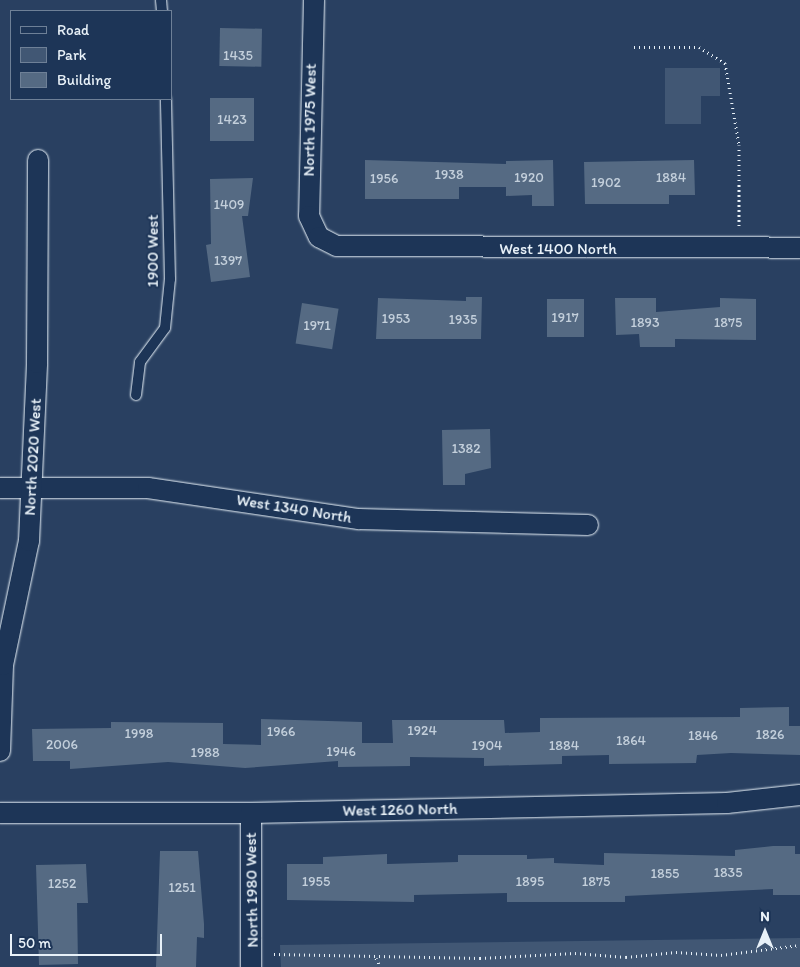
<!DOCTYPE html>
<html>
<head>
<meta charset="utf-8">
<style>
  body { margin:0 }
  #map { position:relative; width:800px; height:967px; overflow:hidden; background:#294061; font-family:Itim,sans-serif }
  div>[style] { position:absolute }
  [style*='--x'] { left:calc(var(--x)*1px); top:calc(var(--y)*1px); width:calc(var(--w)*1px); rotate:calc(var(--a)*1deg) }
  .green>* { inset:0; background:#415774 }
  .building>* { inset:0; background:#556a83; transform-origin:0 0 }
  .path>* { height:3px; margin-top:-1.5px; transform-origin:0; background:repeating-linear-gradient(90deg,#e8f1f8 0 1px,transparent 0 5px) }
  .roads { filter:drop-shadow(0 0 1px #e8f1f8) drop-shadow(0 0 1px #e8f1f8) }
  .lane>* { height:10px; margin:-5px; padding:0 5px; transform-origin:5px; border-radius:5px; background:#1d3557 }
  .street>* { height:20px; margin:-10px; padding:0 10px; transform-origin:10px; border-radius:10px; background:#1d3557 }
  span { translate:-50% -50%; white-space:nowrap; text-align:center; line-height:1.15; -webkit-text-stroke:4px #1d3557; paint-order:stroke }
  .number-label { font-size:14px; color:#c3cfdb }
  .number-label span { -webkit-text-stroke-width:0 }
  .street-label { font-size:16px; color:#e8f1f8 }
  .legend { position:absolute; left:10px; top:10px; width:162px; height:90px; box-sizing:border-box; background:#1d3557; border:1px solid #6e8097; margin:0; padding:6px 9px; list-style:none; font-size:15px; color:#e8f1f8 }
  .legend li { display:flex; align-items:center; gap:10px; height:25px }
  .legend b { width:25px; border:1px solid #6e8097 }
  .north { position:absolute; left:740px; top:907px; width:50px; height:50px; -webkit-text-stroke:4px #1d3557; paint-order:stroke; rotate:0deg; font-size:14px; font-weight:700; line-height:20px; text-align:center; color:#e8f1f8 }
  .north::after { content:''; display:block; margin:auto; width:18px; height:22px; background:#e8f1f8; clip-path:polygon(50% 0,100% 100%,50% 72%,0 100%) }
  .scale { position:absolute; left:10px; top:934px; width:152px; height:22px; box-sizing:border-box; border:2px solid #e8f1f8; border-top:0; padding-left:6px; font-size:15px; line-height:18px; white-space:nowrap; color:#e8f1f8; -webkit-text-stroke:4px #1d3557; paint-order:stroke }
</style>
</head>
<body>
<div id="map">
  <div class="green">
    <div style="clip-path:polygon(665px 68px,720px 68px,720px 96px,701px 96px,701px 124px,665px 124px)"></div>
    <div style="clip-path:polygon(800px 938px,800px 967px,281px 967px,280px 945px)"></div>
  </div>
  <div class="building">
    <div style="left:220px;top:28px;width:42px;height:38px;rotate:1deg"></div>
    <div style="left:254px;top:98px;width:43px;height:44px;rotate:90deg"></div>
    <div style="clip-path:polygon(365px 160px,506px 164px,506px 161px,553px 160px,554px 206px,532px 206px,532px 195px,506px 196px,506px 187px,459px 187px,459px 199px,365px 199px)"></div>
    <div style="clip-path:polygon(694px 160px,695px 195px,669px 195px,669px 204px,585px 204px,584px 162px)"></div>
    <div style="clip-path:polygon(253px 178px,248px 216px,242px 216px,250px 277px,211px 282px,206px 245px,211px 244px,210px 179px)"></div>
    <div style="clip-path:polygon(466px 297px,482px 297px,481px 339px,376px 339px,378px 298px,466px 301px)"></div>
    <div style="clip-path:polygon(615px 298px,656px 298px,656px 312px,720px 307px,720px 298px,756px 299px,756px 340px,675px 339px,675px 347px,640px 347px,639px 334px,616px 335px)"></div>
    <div style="left:547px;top:299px;width:37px;height:38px"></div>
    <div style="left:302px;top:303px;width:37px;height:41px;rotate:9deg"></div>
    <div style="clip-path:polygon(490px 429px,491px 468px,465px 474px,465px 485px,443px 485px,442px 430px)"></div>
    <div style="clip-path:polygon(789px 707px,789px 726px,800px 726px,800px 755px,731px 753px,697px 755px,696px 763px,609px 764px,609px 755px,562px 756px,562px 764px,484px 766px,484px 758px,410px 757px,410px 766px,338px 767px,338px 761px,245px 768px,168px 762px,70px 769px,70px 761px,33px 761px,32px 729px,111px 728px,111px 722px,223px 723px,223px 744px,261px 745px,261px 719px,362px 722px,362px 743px,393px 743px,392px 720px,504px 720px,505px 733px,540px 732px,540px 718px,740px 717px,740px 708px)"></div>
    <div style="clip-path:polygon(773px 846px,795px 846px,795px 854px,800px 854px,800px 895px,773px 895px,773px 889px,625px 896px,625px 902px,507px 902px,507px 893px,414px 895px,414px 902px,287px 900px,287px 864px,323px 864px,323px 857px,387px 854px,387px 864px,458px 862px,458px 855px,527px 855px,527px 859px,554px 858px,554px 863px,604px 865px,604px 853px,735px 856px,735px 850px)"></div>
    <div style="clip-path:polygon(160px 851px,198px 851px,204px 924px,204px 938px,197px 937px,196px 967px,156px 967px)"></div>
    <div style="clip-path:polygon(86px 864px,88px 903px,77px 903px,78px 964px,39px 965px,36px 865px)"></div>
  </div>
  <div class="path">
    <div style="--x:634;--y:47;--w:65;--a:0"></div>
    <div style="--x:699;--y:47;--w:31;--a:32"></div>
    <div style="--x:725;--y:63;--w:83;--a:80.3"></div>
    <div style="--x:739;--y:145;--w:83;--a:90"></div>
    <div style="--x:274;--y:954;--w:206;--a:1.1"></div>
    <div style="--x:480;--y:958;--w:95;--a:-3"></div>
    <div style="--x:575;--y:953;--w:51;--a:4.5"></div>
    <div style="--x:626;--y:957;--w:50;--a:-5.7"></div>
    <div style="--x:676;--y:952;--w:45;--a:3.8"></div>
    <div style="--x:721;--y:955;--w:80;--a:-7.2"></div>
    <div style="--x:376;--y:958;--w:10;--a:66"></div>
  </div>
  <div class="roads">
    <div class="lane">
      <div style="--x:161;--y:0;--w:11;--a:85"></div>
      <div style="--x:136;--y:395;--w:33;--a:-83"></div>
      <div style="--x:140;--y:362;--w:42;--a:-53.7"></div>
      <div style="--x:165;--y:328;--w:49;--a:-84.2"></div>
      <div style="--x:170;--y:279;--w:180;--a:-91.3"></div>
    </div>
    <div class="street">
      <div style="--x:314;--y:0;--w:216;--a:91.3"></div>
      <div style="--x:309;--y:216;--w:23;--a:65"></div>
      <div style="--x:319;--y:237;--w:20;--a:27"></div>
      <div style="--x:337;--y:246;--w:463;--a:0.2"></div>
      <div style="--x:0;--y:488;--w:148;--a:0"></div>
      <div style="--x:148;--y:488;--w:213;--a:8.4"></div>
      <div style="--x:359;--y:519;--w:229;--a:1.5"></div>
      <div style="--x:0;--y:751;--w:86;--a:-88"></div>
      <div style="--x:3;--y:665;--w:127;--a:-78.2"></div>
      <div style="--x:29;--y:541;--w:178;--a:-87.4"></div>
      <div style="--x:37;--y:363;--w:203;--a:-89.7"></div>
      <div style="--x:0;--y:813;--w:251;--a:0"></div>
      <div style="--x:251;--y:813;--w:476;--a:-1.2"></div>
      <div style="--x:727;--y:803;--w:73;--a:-6.3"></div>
      <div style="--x:251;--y:813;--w:154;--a:90"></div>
    </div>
  </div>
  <div class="number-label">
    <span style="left:238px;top:56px">1435</span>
    <span style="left:232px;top:120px">1423</span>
    <span style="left:449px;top:175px">1938</span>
    <span style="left:529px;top:178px">1920</span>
    <span style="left:671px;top:178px">1884</span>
    <span style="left:384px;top:179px">1956</span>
    <span style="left:606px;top:183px">1902</span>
    <span style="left:229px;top:205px">1409</span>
    <span style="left:228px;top:261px">1397</span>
    <span style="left:565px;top:318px">1917</span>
    <span style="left:396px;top:319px">1953</span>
    <span style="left:463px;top:320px">1935</span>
    <span style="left:645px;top:323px">1893</span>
    <span style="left:728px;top:323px">1875</span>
    <span style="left:317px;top:326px">1971</span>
    <span style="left:466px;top:449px">1382</span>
    <span style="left:422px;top:731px">1924</span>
    <span style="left:281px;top:732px">1966</span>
    <span style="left:139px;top:734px">1998</span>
    <span style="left:770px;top:735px">1826</span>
    <span style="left:703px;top:736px">1846</span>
    <span style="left:631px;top:741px">1864</span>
    <span style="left:62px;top:745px">2006</span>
    <span style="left:487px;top:746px">1904</span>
    <span style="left:564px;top:746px">1884</span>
    <span style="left:341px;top:752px">1946</span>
    <span style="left:205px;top:753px">1988</span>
    <span style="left:728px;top:873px">1835</span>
    <span style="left:665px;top:874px">1855</span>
    <span style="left:316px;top:882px">1955</span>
    <span style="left:530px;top:882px">1895</span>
    <span style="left:596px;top:882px">1875</span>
    <span style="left:62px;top:884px">1252</span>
    <span style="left:182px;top:888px">1251</span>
  </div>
  <div class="street-label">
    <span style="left:310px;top:120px;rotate:-89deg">North 1975 West</span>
    <span style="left:558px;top:249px">West 1400 North</span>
    <span style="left:153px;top:251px;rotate:-90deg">1900 West</span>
    <span style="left:33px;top:457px;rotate:-87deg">North 2020 West</span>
    <span style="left:294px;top:509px;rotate:9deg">West 1340 North</span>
    <span style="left:400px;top:810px;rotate:-1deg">West 1260 North</span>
    <span style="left:252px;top:890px;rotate:-91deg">North 1980 West</span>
  </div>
  <ul class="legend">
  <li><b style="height:6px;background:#1d3557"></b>Road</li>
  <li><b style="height:14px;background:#415774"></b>Park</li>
  <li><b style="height:14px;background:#556a83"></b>Building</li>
  </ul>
  <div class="north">N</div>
  <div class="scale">50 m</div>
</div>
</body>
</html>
